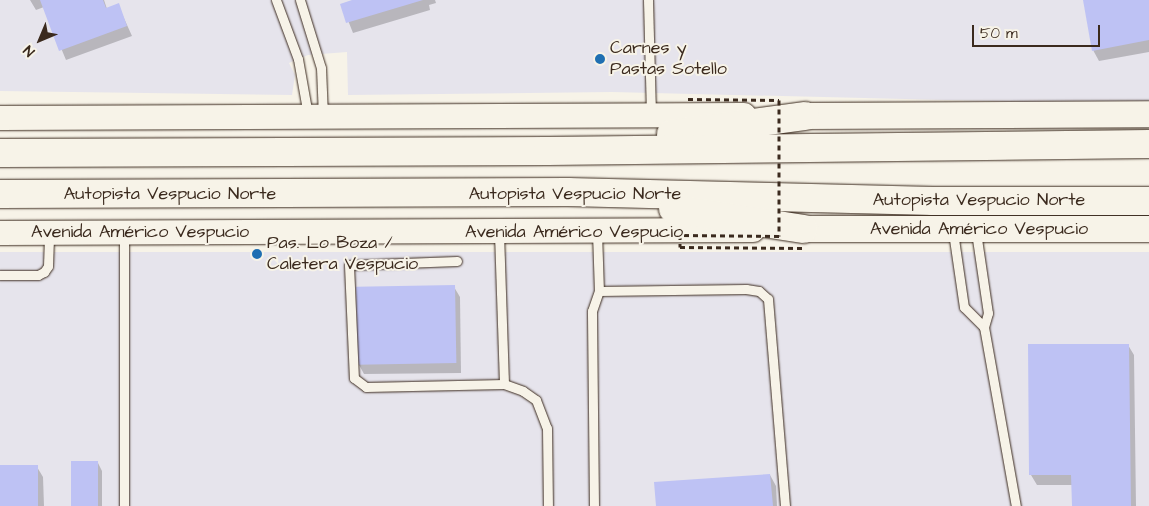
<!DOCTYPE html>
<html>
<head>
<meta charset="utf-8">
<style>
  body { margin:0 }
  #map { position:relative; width:1149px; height:506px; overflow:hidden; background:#f7f3e8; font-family:"Architects Daughter",sans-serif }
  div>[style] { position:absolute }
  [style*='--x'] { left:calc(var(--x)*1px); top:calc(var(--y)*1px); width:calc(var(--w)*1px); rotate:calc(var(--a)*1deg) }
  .built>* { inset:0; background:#e6e4ec; transform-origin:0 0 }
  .shadow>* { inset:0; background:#0003 }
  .building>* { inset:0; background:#bec2f4; transform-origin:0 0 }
  .roads { filter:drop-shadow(0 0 1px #3b2a1e) drop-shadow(0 0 1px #3b2a1e) }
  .service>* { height:9px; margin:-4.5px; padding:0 4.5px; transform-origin:4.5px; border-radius:4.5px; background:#f7f3e8 }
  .secondary>* { height:24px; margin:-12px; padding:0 12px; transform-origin:12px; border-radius:12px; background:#f7f3e8 }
  .primary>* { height:26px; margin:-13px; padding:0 13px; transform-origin:13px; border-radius:13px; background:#f7f3e8 }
  .motorway>* { height:28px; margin:-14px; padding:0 14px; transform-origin:14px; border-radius:14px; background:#f7f3e8 }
  .path-bridge>* { height:3px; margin-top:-1.5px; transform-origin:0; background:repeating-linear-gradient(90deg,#3b2a1e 0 5px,transparent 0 9px) }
  .dots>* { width:14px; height:14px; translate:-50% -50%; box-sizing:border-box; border:2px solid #f7f3e8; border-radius:50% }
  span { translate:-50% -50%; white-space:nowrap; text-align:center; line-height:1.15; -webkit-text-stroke:4px #f7f3e8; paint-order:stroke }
  .poi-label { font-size:18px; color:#3b2a1e }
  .left { translate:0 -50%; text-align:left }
  .street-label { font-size:18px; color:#3b2a1e }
  .north { position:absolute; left:15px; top:15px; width:50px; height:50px; -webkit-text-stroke:4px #f7f3e8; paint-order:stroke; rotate:225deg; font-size:14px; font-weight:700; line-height:20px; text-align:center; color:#3b2a1e }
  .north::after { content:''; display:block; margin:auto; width:18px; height:22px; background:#3b2a1e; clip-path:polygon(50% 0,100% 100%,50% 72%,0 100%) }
  .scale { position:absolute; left:972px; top:25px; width:128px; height:22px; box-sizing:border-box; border:2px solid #3b2a1e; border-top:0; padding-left:6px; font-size:15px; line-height:18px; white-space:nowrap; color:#3b2a1e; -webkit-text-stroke:4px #f7f3e8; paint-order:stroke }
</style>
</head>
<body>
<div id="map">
  <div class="built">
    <div style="clip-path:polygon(0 0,1149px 0,1149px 101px,1026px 102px,612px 92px,348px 95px,347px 52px,308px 55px,289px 63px,295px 75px,292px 95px,0 91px)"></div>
    <div style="left:1149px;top:252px;width:254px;height:1149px;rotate:90deg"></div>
  </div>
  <div class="shadow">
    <div style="clip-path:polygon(30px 0,104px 0,107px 9px,118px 5px,132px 36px,66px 60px,44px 7px,36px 10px)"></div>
    <div style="clip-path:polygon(357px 0,435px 0,436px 3px,429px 5px,430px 10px,353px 33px,342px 5px)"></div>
    <div style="clip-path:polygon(1084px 0,1149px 0,1149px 52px,1099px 61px,1093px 50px)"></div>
    <div style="clip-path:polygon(454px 287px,460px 297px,461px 373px,364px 374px,358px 363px)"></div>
    <div style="clip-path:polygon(1128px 345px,1134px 355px,1136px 506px,1073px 506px,1073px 485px,1037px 485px,1031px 475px)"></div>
    <div style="clip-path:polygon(98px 463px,102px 471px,102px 506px,73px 506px)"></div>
    <div style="clip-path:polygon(0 467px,37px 467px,43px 477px,44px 506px,0 506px)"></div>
    <div style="clip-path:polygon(770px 475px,776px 486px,777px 506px,657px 506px)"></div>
  </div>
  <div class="building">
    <div style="clip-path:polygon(40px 0,103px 0,106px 8px,119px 3px,127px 26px,59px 51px)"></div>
    <div style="clip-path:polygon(352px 0,423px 0,346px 23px,340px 4px)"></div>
    <div style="clip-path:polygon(1083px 0,1149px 0,1149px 40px,1092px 51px)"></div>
    <div style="left:455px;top:285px;width:78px;height:99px;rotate:89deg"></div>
    <div style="clip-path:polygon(1028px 344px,1129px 344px,1131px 506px,1072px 506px,1071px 475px,1029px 475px)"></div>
    <div style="left:71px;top:461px;width:27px;height:45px"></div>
    <div style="left:38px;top:465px;width:41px;height:38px;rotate:90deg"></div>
    <div style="clip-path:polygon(770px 474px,773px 506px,656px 506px,654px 482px)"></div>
  </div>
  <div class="roads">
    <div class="service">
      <div style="--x:276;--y:0;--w:63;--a:69.6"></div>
      <div style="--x:298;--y:59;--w:57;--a:79.9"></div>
      <div style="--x:300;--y:0;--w:71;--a:72.8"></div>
      <div style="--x:321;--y:68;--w:47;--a:87.6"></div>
      <div style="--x:648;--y:0;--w:114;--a:88.5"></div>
      <div style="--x:597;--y:232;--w:59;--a:88.1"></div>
      <div style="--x:599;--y:291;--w:147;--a:-0.8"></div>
      <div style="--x:746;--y:289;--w:13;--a:9"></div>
      <div style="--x:759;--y:291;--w:12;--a:42"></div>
      <div style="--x:768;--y:299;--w:208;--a:85.3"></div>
      <div style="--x:953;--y:232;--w:76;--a:81.7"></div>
      <div style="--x:964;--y:307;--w:28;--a:45"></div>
      <div style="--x:976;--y:232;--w:82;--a:81.6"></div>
      <div style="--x:988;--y:313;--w:15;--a:106"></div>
      <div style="--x:984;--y:327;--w:182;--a:79.9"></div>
      <div style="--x:499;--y:233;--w:151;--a:88.1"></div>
      <div style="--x:457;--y:261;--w:108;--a:177.9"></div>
      <div style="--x:349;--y:265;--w:113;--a:87.5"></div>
      <div style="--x:354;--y:378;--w:15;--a:37"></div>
      <div style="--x:366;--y:387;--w:138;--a:-1.2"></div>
      <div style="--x:504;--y:384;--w:20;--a:20"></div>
      <div style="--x:523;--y:391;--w:16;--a:35"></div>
      <div style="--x:536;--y:400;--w:30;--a:69"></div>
      <div style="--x:547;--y:428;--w:78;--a:89.3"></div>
      <div style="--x:0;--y:275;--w:38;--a:0"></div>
      <div style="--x:38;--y:275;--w:7;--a:-27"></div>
      <div style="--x:44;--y:272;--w:7;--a:-56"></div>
      <div style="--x:48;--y:266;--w:33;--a:-88"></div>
      <div style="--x:124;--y:506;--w:272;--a:-90"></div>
      <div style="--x:594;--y:506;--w:195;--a:-90.6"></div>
      <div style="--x:592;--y:311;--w:21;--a:-71"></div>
    </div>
    <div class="secondary">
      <div style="--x:0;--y:118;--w:744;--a:-0.23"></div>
      <div style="--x:0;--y:233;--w:753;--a:-0.23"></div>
    </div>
    <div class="primary">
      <div style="--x:805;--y:116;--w:344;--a:-0.3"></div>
      <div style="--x:803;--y:229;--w:346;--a:0"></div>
    </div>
    <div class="motorway">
      <div style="--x:671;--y:134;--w:135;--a:-7.7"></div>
      <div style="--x:0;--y:153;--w:548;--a:-0.21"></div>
      <div style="--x:548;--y:151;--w:601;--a:-0.67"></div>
      <div style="--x:0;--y:194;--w:568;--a:-0.2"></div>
      <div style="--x:568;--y:192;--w:365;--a:1.4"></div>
      <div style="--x:933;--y:201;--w:216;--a:0"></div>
      <div style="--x:673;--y:209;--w:132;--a:8.7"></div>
    </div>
  </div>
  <div class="path-bridge">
    <div style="--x:688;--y:99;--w:91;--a:0.6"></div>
    <div style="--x:779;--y:100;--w:136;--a:90"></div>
    <div style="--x:779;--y:236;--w:99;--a:-179.4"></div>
    <div style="--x:680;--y:235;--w:12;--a:90"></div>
    <div style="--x:680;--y:247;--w:122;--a:0.5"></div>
  </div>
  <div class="dots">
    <div style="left:600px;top:59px;background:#1f6fb2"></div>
    <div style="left:257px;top:254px;background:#1f6fb2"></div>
  </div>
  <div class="poi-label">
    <span class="left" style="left:610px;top:59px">Carnes y<br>Pastas Sotello</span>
    <span class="left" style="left:267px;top:254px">Pas. Lo Boza /<br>Caletera Vespucio</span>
  </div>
  <div class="street-label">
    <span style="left:170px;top:194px">Autopista Vespucio Norte</span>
    <span style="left:575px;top:194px">Autopista Vespucio Norte</span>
    <span style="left:979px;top:200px">Autopista Vespucio Norte</span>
    <span style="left:979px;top:229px">Avenida Américo Vespucio</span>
    <span style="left:140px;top:232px">Avenida Américo Vespucio</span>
    <span style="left:574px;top:232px">Avenida Américo Vespucio</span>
  </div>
  <div class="north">N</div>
  <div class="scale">50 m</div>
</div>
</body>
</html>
